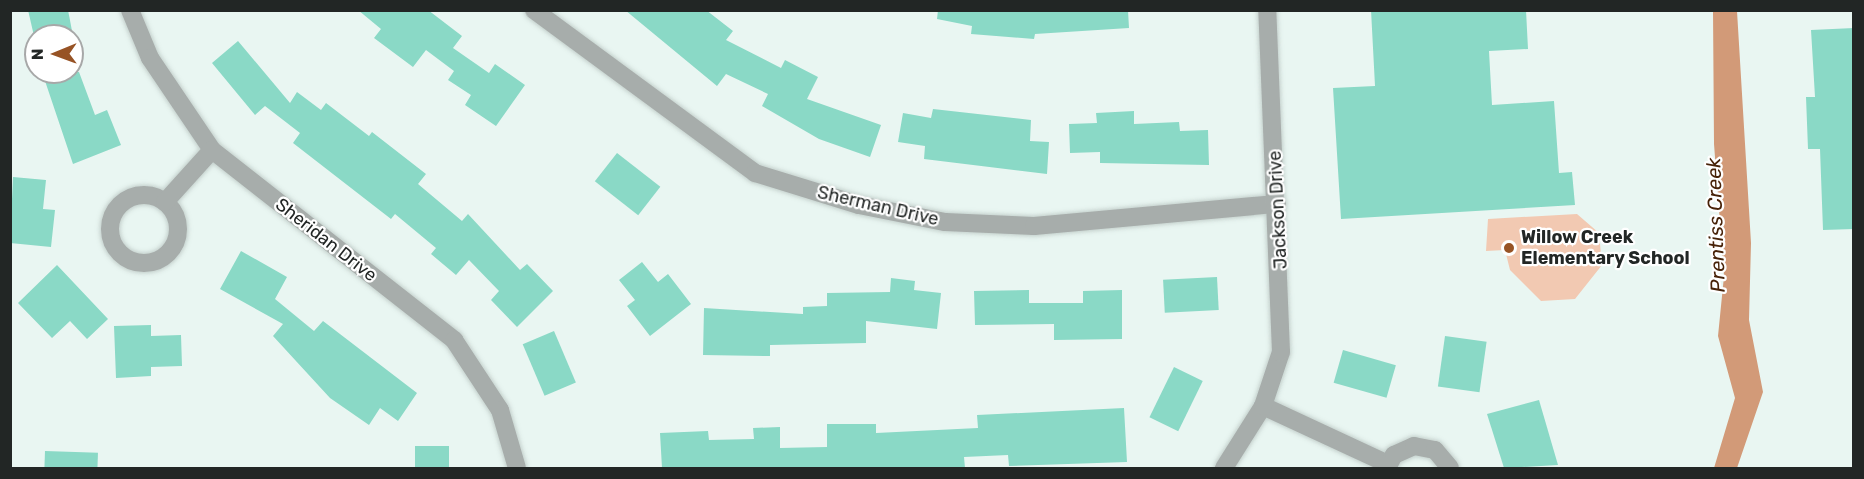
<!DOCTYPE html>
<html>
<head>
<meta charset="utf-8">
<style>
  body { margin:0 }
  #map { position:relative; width:1864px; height:479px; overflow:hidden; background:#e9f6f2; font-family:Rubik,sans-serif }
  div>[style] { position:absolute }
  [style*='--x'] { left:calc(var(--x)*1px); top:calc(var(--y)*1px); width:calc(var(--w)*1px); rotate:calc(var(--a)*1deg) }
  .green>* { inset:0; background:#f2c9b2 }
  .water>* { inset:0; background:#d29a78 }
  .building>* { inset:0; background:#8ad9c6; transform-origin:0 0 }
  .roads { filter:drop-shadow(0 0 2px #c5d1cd) drop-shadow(0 0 2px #c5d1cd) }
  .minor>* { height:18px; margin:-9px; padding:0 9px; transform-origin:9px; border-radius:9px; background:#a7adab }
  .minor>.ring { margin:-9px; padding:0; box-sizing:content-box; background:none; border:18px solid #a7adab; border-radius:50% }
  .dots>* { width:16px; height:16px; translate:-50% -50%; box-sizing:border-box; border:3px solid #fff; border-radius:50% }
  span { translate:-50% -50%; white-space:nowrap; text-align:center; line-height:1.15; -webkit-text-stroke:4.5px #fff; paint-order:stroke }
  .street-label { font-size:18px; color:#222625 }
  .poi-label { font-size:18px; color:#222625; font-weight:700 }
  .left { translate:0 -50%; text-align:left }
  .water-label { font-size:20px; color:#472208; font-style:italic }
  .frame { position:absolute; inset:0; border:12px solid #222625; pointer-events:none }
  .north { position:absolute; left:24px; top:24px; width:60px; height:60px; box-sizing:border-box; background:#fff; border:2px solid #a7a8a8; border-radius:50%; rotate:269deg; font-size:16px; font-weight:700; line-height:24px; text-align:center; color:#222625 }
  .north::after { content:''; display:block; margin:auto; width:21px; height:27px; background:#975325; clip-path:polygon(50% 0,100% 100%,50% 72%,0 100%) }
</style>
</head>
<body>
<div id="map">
  <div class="green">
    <div style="clip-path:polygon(1577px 214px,1599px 233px,1602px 265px,1575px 299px,1541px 301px,1510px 270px,1505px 250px,1486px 251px,1488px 219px)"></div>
  </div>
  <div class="water">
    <div style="clip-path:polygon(1713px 11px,1737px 11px,1751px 243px,1749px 320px,1763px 392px,1737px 468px,1714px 468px,1735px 398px,1718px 336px,1724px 276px,1714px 144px)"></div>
  </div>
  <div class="building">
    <div style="clip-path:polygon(28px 10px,68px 10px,73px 36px,34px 36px)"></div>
    <div style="clip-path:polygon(358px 10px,428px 10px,462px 36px,453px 48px,489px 73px,495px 64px,525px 85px,496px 126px,465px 105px,471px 95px,448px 80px,454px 71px,426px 50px,413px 67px,374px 38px,381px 29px)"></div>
    <div style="clip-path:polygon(625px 10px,706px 10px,733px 31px,726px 40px,781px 68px,785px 60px,818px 77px,807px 99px,881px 125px,870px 157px,819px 139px,762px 106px,768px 94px,726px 74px,717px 86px)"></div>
    <div style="clip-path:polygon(938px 10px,1128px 10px,1129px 28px,1035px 34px,1034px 39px,971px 34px,972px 26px,937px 19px)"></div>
    <div style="clip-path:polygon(1371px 10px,1526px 10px,1528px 49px,1489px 51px,1492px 105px,1554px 101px,1559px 173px,1572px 172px,1575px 205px,1341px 219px,1333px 88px,1375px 86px)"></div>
    <div style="clip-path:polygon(1854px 28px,1854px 229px,1823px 230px,1820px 149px,1808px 149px,1806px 97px,1815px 97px,1811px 30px)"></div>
    <div style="clip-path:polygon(238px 41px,290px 103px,297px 92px,321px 110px,326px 103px,369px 136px,372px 132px,426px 174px,418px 184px,462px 221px,468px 214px,520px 270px,527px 264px,553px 291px,517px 327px,491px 300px,499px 291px,469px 260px,456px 275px,431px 254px,436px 248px,395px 214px,391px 219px,293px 143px,300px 133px,265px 106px,255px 115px,212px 63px)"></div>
    <div style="clip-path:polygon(42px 72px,79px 72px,95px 115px,107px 110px,121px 145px,73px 164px)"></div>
    <div style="clip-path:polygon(933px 109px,1031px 120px,1030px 141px,1049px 142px,1047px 174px,924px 159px,925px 146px,898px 142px,903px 113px,931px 118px)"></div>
    <div style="clip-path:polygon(1134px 111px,1134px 124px,1179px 122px,1180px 131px,1208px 130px,1209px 165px,1100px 163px,1100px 152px,1070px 153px,1069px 124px,1097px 123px,1096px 113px)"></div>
    <div style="left:617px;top:153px;width:55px;height:36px;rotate:38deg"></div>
    <div style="clip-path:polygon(13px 177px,46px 180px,43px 209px,55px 210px,51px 247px,10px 243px)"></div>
    <div style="clip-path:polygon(241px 251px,287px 277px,275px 299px,314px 331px,323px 321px,417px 393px,398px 421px,380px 408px,369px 425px,330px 398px,273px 336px,283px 324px,220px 289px)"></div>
    <div style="clip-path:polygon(642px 262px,658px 282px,668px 274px,691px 304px,650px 336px,627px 306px,635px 300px,619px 280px)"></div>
    <div style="clip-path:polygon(57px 265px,108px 319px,87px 339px,70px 321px,52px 338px,18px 303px)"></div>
    <div style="left:1217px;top:277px;width:33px;height:54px;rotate:87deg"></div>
    <div style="clip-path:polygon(891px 278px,915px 281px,914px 290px,941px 293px,937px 329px,866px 321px,866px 343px,770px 345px,770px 356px,703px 355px,704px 308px,803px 314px,803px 307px,827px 306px,827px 293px,890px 292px)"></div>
    <div style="clip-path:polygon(1029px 290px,1029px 303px,1083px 303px,1083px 291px,1122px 290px,1122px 339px,1054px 340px,1054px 324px,975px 325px,974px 291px)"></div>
    <div style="clip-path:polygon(151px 325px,151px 336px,181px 335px,182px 366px,151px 367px,151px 376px,116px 378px,114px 326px)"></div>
    <div style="left:554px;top:331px;width:56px;height:34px;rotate:67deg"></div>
    <div style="left:1445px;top:336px;width:42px;height:51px;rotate:8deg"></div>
    <div style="left:1343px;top:350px;width:55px;height:34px;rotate:16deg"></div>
    <div style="left:1174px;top:367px;width:32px;height:56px;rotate:26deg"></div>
    <div style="clip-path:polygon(1539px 400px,1558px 465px,1504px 468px,1487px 414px)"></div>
    <div style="clip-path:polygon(1124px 408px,1127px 462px,1009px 466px,1008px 455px,964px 457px,965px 468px,662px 468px,660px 433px,708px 431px,709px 440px,754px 439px,753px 428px,780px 427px,780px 448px,827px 447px,827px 424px,876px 424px,876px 433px,978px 428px,977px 415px)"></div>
    <div style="left:415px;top:446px;width:34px;height:22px"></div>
    <div style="left:45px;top:451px;width:53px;height:17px;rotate:2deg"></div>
  </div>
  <div class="roads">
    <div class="minor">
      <div style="--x:130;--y:10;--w:52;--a:67.4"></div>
      <div style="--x:150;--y:58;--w:111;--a:56"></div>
      <div style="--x:212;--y:150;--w:308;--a:38.1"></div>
      <div style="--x:454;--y:340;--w:84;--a:56.7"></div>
      <div style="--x:500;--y:410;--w:60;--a:73.7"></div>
      <div style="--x:534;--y:10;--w:275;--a:36.4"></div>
      <div style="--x:755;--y:173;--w:109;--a:17.1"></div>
      <div style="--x:859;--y:205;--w:88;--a:11.2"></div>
      <div style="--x:945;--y:222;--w:89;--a:2.6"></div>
      <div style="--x:1034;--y:226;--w:244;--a:-5.2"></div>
      <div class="ring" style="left:110px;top:195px;width:50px;height:50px"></div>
      <div style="--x:165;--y:202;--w:70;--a:-47.9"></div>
      <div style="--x:1263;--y:406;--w:138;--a:24.9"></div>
      <div style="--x:1224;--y:468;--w:73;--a:-57.8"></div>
      <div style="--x:1263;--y:406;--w:57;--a:-71.6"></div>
      <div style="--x:1281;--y:352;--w:342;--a:-92.3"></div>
      <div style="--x:1387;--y:468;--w:15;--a:-62"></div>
      <div style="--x:1394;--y:455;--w:22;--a:-24"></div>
      <div style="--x:1414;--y:446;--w:21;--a:11"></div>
      <div style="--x:1435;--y:450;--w:23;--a:50"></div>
    </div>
  </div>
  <div class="dots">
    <div style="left:1509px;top:248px;background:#975325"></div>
  </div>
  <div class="street-label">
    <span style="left:878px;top:206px;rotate:13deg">Sherman Drive</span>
    <span style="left:1278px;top:210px;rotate:-93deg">Jackson Drive</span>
    <span style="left:326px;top:240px;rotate:38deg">Sheridan Drive</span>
  </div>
  <div class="poi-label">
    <span class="left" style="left:1521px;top:248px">Willow Creek<br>Elementary School</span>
  </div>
  <div class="water-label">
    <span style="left:1716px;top:225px;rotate:-92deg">Prentiss Creek</span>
  </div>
  <div class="frame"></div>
  <div class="north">N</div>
</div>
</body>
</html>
